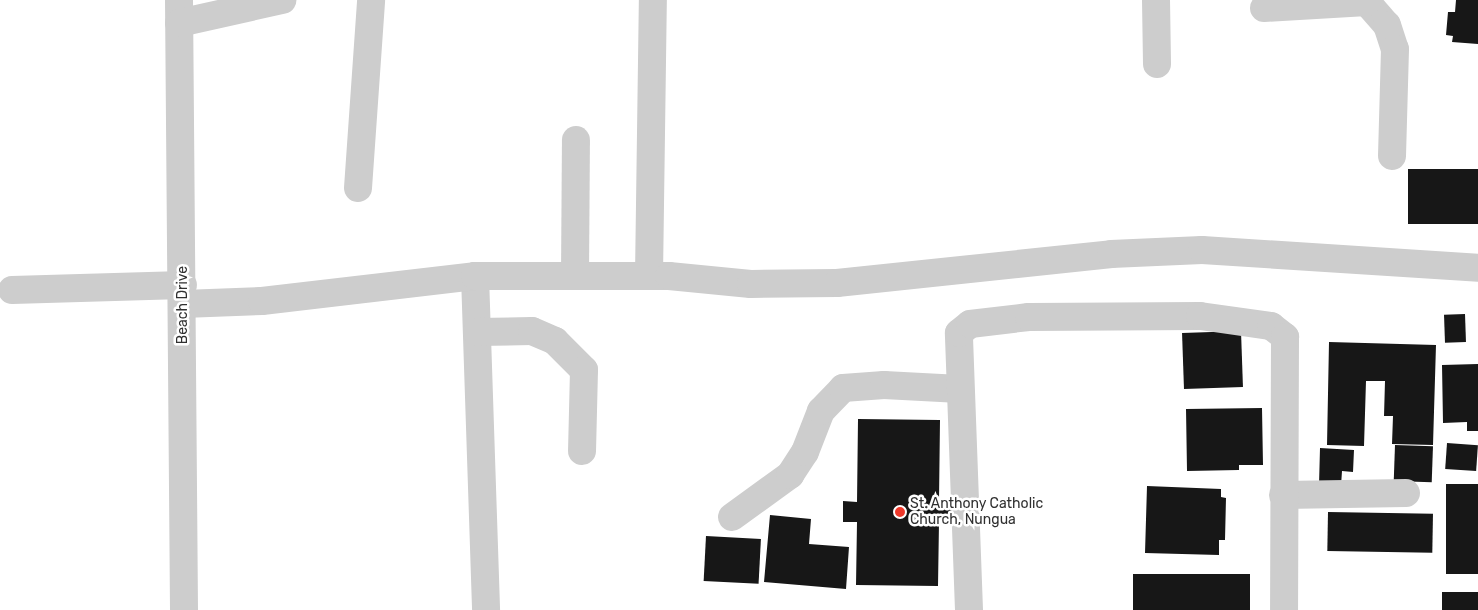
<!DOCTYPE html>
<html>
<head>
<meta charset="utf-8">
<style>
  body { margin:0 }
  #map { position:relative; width:1478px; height:610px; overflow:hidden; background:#fff; font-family:Rubik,sans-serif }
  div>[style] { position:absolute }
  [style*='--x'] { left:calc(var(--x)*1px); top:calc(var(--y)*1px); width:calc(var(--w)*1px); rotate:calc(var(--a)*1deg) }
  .building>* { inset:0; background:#171717; transform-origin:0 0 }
  .minor>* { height:28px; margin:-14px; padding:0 14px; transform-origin:14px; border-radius:14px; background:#cdcdcd }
  .dots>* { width:14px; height:14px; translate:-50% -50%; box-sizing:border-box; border:2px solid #fff; border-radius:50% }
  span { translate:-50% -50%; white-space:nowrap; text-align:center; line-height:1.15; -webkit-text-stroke:5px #fff; paint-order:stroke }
  .street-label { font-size:14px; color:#303030 }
  .poi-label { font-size:14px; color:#303030 }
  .left { translate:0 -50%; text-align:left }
</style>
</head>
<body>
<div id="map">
  <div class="building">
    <div style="clip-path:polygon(1456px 0,1478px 0,1478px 44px,1452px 42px,1453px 36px,1446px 35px,1448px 12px,1455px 12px)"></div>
    <div style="left:1478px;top:169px;width:55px;height:70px;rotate:90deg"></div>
    <div style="left:1465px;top:314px;width:28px;height:21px;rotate:88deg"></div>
    <div style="left:1241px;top:331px;width:56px;height:59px;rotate:88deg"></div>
    <div style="clip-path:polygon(1329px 342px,1436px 345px,1433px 445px,1392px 444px,1393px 416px,1384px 416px,1385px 381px,1366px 381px,1364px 446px,1327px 445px)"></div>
    <div style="clip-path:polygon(1478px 364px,1478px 431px,1467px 431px,1467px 422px,1443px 423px,1442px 365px)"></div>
    <div style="clip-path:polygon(1262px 408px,1263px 465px,1239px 465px,1239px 470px,1187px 471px,1186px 409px)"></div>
    <div style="clip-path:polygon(858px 419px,940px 420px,939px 501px,957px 501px,957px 522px,939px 522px,938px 586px,856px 585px,857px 522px,843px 522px,843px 501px,857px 502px)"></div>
    <div style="left:1447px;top:443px;width:31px;height:26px;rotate:4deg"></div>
    <div style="left:1395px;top:445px;width:38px;height:36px;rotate:2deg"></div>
    <div style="clip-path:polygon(1320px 448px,1354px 450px,1353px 472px,1342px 471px,1341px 486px,1319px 485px)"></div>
    <div style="left:1446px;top:484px;width:32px;height:90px"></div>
    <div style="clip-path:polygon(1147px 486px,1221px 489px,1221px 497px,1226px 498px,1225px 540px,1219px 540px,1219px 555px,1145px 553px)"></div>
    <div style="left:1328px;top:512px;width:105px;height:39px;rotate:1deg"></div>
    <div style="clip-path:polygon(770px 515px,811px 519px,809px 544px,849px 547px,846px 589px,764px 582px)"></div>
    <div style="left:706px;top:536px;width:55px;height:45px;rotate:3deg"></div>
    <div style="left:1133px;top:574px;width:117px;height:36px"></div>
    <div style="left:1478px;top:592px;width:18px;height:36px;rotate:90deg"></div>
  </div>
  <div class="minor">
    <div style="--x:179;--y:0;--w:610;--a:89.53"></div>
    <div style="--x:1156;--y:0;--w:64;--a:89.1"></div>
    <div style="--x:1365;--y:0;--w:33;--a:49"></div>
    <div style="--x:1387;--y:25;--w:25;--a:72"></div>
    <div style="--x:1395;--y:49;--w:107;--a:91.6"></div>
    <div style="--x:1264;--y:8;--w:103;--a:-3.3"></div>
    <div style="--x:179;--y:23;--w:106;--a:-12.6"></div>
    <div style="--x:358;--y:188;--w:188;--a:-86"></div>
    <div style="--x:475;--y:276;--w:334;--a:88.1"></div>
    <div style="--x:575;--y:276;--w:136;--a:-89.6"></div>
    <div style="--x:649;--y:276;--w:276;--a:-89.2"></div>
    <div style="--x:12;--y:290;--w:171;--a:-1.7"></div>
    <div style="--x:183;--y:304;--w:79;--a:-2.2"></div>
    <div style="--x:262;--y:301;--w:214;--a:-6.7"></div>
    <div style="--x:475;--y:276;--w:194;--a:0"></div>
    <div style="--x:669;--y:276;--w:82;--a:5.6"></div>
    <div style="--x:751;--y:284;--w:86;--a:-0.7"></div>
    <div style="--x:837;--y:283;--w:276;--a:-6"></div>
    <div style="--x:1111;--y:254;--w:91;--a:-2.5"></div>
    <div style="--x:1202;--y:250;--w:277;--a:3.7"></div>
    <div style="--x:477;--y:332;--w:55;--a:-1"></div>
    <div style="--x:532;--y:331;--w:25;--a:23"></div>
    <div style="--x:555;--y:341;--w:41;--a:45"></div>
    <div style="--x:584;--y:370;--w:81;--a:91.4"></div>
    <div style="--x:1283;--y:495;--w:123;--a:-0.9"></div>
    <div style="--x:732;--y:517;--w:72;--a:-35.9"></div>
    <div style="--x:790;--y:475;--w:27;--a:-57"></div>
    <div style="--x:805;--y:452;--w:44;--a:-68.7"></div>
    <div style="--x:821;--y:411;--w:32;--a:-46"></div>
    <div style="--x:843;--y:388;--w:41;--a:-4.2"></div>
    <div style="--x:884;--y:385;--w:76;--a:3"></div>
    <div style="--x:969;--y:610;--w:277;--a:-92.1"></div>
    <div style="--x:959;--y:333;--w:14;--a:-39"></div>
    <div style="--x:970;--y:324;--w:59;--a:-6.8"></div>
    <div style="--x:1029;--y:317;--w:171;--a:-0.3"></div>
    <div style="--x:1200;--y:316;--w:72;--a:8"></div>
    <div style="--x:1271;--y:326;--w:18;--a:38"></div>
    <div style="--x:1285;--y:337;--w:273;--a:90.2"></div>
  </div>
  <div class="dots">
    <div style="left:900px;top:512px;background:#ef392b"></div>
  </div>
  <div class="street-label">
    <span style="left:183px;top:305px;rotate:-90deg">Beach Drive</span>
  </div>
  <div class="poi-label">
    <span class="left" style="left:910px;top:512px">St. Anthony Catholic<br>Church, Nungua</span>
  </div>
</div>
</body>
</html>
